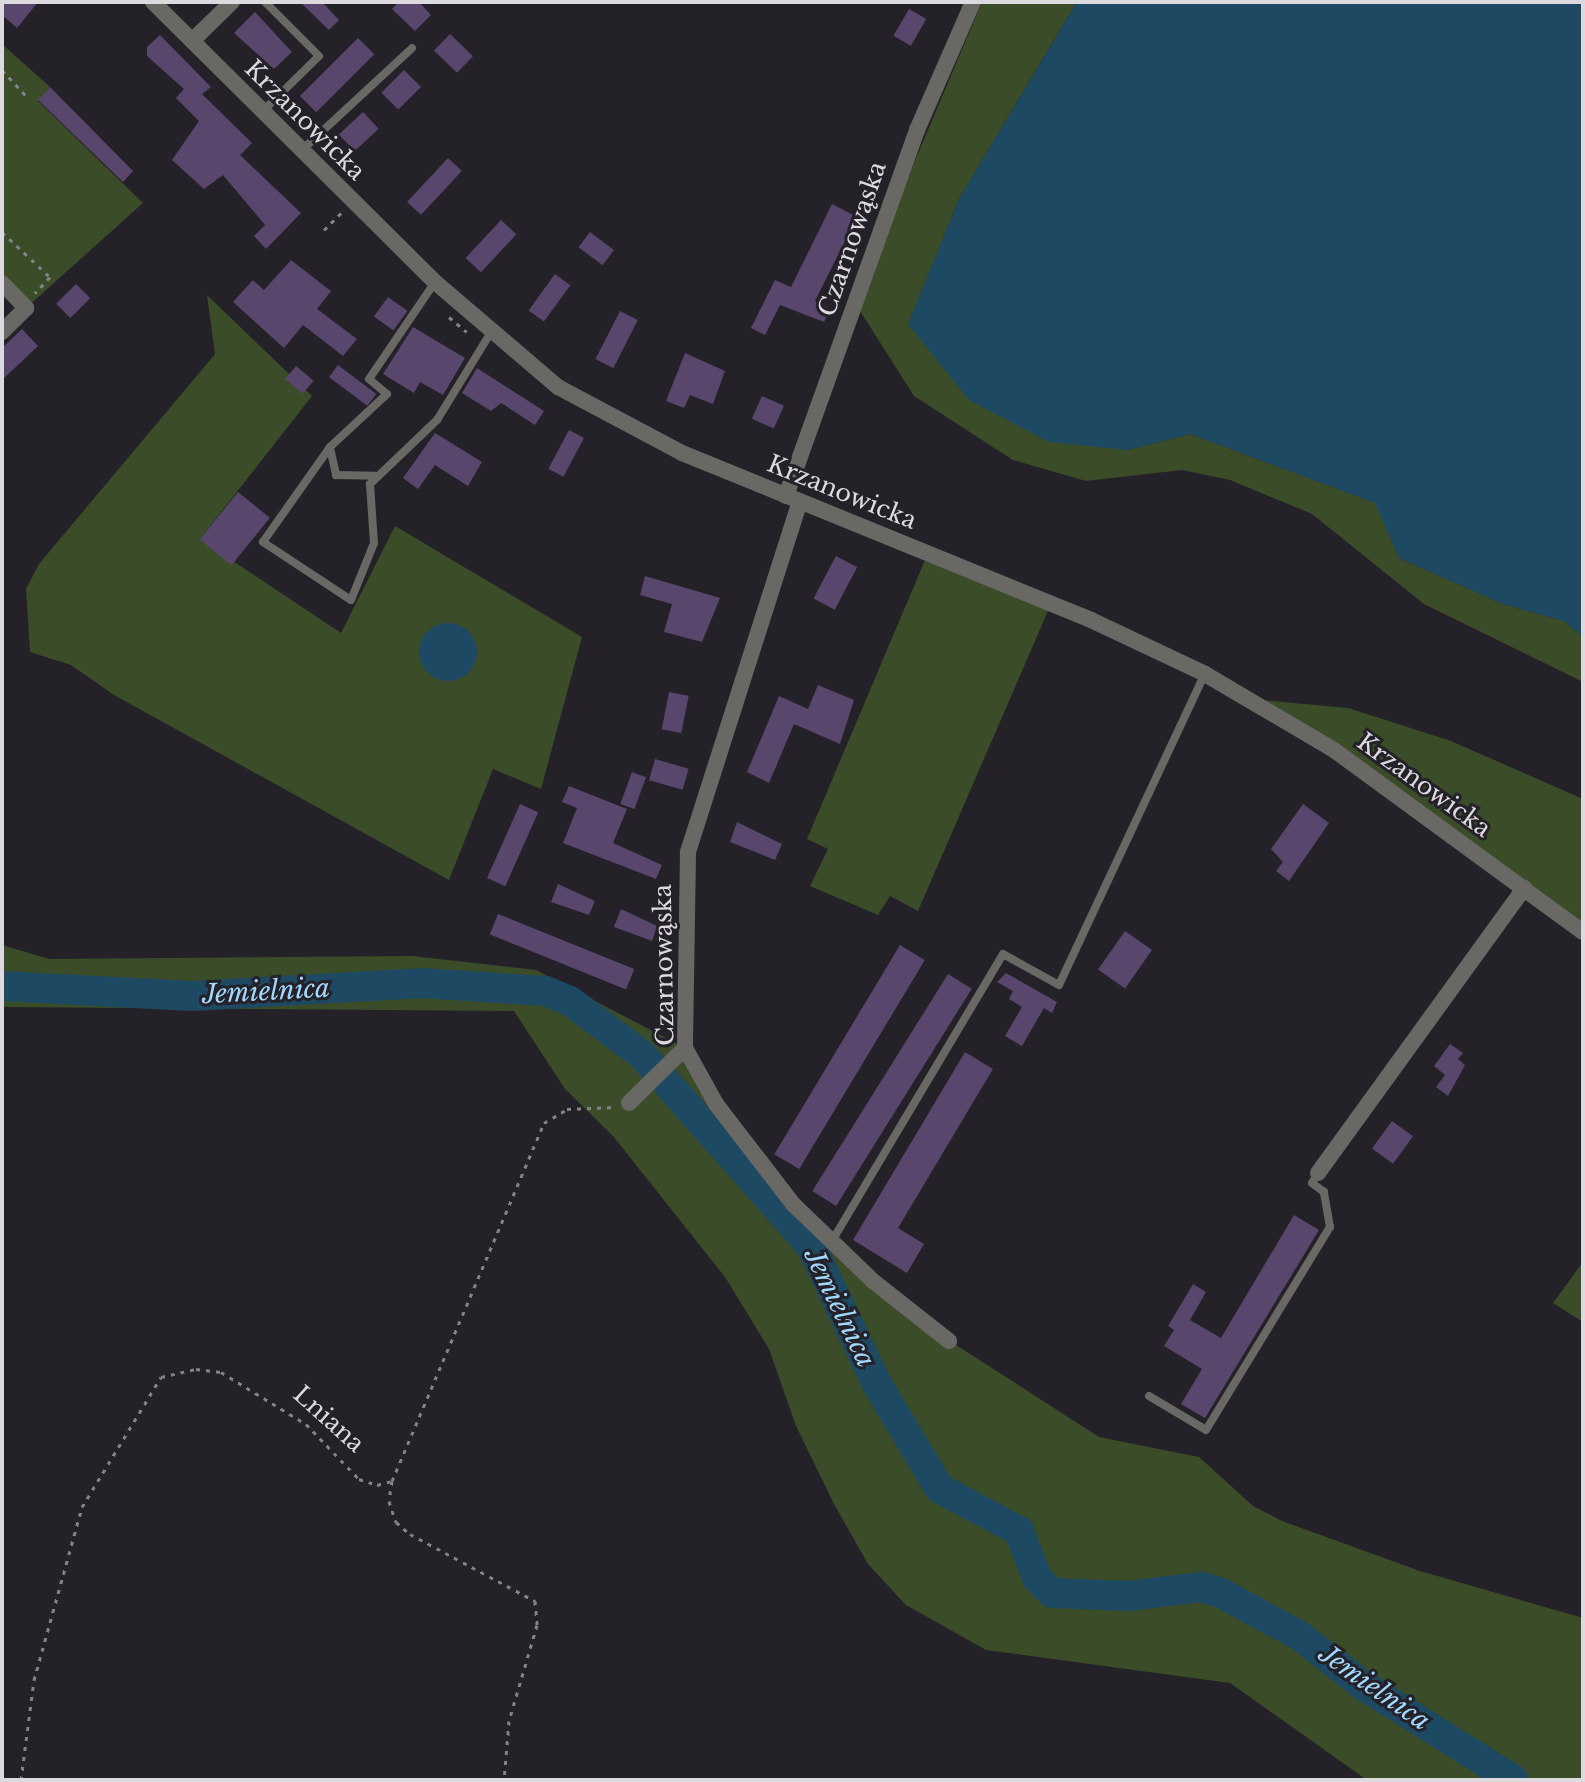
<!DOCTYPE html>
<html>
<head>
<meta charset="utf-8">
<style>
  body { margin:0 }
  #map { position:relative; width:1585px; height:1782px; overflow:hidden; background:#242128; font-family:"Libre Baskerville",serif }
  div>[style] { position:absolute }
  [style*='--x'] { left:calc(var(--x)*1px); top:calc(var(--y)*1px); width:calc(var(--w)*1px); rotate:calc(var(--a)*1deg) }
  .green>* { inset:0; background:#3a4d28 }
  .water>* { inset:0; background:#1e4963 }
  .round { border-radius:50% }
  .river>* { height:30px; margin:-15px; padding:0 15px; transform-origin:15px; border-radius:15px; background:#1e4963 }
  .building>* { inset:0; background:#58466c; transform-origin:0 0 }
  .path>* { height:3px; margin-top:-1.5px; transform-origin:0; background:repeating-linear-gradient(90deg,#858389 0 4px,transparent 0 10px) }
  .service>* { height:8px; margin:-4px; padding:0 4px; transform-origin:4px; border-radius:4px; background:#6a6865 }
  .minor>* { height:16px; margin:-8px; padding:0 8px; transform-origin:8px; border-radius:8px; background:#6a6865 }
  .tertiary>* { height:16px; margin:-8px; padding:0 8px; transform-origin:8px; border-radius:8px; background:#6a6865 }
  span { translate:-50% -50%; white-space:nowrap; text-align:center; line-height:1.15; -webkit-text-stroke:6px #242128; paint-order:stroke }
  .street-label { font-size:24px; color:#dcdadf }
  .water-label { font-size:26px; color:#a1d8fd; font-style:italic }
  .frame { position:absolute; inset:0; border:4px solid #dcdadf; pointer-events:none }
</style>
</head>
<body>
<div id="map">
  <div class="green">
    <div style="clip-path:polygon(982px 2px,1077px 2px,959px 199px,908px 325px,1127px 450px,1190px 434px,1376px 503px,1399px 558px,1503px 604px,1564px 621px,1583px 637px,1583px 682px,1424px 604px,1312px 514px,1230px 480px,1182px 470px,1086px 481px,1013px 460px,914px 396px,855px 303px)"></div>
    <div style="clip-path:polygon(2px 44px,50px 87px,38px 101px,143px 203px,26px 308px,2px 283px)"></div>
    <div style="clip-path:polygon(207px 295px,312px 396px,200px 539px,341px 633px,395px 526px,582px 637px,541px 789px,493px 769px,449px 880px,114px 695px,71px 665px,30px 652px,26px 589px,39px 564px,215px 354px)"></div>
    <div style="clip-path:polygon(928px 553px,1051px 604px,918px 911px,890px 896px,878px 915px,810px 886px,828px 849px,807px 839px)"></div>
    <div style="clip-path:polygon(1251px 699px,1348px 708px,1451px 741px,1583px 799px,1583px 932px)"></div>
    <div style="clip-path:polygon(2px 945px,49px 959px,412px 956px,536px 970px,685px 1048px,793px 1204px,939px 1334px,1099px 1437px,1199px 1457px,1253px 1506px,1282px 1521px,1420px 1571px,1583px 1618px,1583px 1780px,1367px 1780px,1230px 1683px,986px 1650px,906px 1605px,868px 1564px,834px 1504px,796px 1426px,769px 1349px,725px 1277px,613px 1136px,565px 1089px,514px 1011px,2px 1007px)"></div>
    <div style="clip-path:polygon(1583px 1262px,1583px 1322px,1553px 1303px)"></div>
  </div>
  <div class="water">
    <div style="clip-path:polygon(1077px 2px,1583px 2px,1583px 637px,1564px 621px,1503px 604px,1399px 558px,1375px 503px,1190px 434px,1127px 450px,1049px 442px,969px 400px,908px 324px,959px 199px)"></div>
    <div class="round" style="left:419px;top:623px;width:58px;height:58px"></div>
  </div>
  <div class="river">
    <div style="--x:2;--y:986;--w:190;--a:3"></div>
    <div style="--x:192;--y:996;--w:229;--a:-3.2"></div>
    <div style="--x:421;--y:983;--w:125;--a:3.7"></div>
    <div style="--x:546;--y:991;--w:26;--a:23"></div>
    <div style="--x:570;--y:1001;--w:90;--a:36.9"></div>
    <div style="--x:642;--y:1055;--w:255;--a:48.5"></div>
    <div style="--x:811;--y:1246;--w:153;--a:64.4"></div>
    <div style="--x:877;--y:1384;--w:121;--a:59.2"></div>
    <div style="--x:939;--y:1488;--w:91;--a:28.3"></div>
    <div style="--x:1019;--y:1531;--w:50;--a:69"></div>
    <div style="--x:1037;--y:1578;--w:21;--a:45"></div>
    <div style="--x:1052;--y:1593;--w:76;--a:2.3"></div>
    <div style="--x:1128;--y:1596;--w:74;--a:-7"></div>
    <div style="--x:1201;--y:1587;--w:19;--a:16"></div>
    <div style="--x:1219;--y:1592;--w:92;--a:28.5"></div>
    <div style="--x:1300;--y:1636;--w:81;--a:38"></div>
    <div style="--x:1364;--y:1686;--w:177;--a:32.1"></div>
  </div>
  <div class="building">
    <div style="clip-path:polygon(2px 2px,38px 2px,17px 28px,2px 15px)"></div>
    <div style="clip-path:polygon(300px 2px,322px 2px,339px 20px,329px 30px)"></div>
    <div style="clip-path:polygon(399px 2px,419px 2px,431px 15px,415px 31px,392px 9px)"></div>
    <div style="left:909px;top:9px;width:20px;height:31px;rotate:30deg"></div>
    <div style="clip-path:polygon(255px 12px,292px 52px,274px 69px,234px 33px)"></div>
    <div style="left:450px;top:34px;width:32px;height:23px;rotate:44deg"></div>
    <div style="clip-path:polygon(160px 35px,211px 87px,202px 94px,252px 143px,240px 155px,301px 213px,266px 249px,254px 236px,265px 225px,223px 175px,204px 189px,172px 160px,199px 121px,176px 98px,184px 89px,147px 56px,147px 47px)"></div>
    <div style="left:358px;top:38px;width:23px;height:82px;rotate:45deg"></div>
    <div style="left:404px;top:70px;width:24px;height:32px;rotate:45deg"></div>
    <div style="clip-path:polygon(50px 87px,133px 171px,123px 182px,38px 100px)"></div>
    <div style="left:363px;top:112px;width:23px;height:33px;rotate:47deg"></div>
    <div style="left:448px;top:158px;width:19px;height:60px;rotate:43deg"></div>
    <div style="clip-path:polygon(832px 204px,857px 217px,815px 301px,830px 309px,824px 322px,780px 305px,765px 335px,751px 328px,775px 280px,791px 287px)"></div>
    <div style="left:501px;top:220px;width:21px;height:52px;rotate:43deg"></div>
    <div style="left:590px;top:232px;width:30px;height:19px;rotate:37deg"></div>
    <div style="clip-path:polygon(291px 260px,331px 291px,317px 309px,357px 339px,343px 356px,303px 325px,284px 348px,233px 302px,253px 280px,264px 290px)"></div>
    <div style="left:555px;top:274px;width:19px;height:45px;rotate:36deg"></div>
    <div style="left:76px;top:284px;width:20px;height:28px;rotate:45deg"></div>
    <div style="left:388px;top:297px;width:24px;height:24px;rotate:36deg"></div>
    <div style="left:620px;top:311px;width:20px;height:54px;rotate:27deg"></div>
    <div style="clip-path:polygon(413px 327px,465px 358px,443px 395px,420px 382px,414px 393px,383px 374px)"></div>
    <div style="clip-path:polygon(22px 329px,38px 346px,2px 380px,2px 348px)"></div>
    <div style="clip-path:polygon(685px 353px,725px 371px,713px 404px,690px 395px,684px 408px,666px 401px)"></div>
    <div style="left:338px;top:365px;width:48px;height:15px;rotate:37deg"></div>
    <div style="left:296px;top:366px;width:23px;height:17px;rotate:40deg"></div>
    <div style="clip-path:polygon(477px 368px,544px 411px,535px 425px,501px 403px,491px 411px,462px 393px)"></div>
    <div style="left:762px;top:396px;width:24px;height:25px;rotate:24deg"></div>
    <div style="left:569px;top:430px;width:17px;height:44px;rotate:28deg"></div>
    <div style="clip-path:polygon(435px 433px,482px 462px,468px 486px,435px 465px,418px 489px,403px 478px)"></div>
    <div style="left:238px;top:492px;width:41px;height:61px;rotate:39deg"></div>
    <div style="left:836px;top:556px;width:24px;height:48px;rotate:28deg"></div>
    <div style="clip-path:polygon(645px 576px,720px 598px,702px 642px,664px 632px,672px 604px,640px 595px)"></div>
    <div style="clip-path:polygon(818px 685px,854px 700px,840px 744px,794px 724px,769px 783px,747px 772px,779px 696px,808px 709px)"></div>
    <div style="left:669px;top:692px;width:20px;height:38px;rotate:11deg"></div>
    <div style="left:655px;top:759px;width:35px;height:22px;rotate:16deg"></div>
    <div style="left:632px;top:772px;width:15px;height:34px;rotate:20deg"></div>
    <div style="clip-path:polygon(569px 786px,627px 809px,613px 843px,662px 865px,656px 879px,563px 843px,577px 808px,562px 802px)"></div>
    <div style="left:520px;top:804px;width:20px;height:81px;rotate:24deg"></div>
    <div style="clip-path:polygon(1303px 804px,1329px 823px,1289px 881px,1276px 871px,1283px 862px,1271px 849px)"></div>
    <div style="clip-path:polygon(737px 822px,782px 844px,775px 860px,730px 842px)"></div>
    <div style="clip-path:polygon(558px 884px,595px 901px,589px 915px,551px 902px)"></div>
    <div style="clip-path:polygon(621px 909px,657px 926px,652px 941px,614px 927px)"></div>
    <div style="left:498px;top:914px;width:147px;height:22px;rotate:22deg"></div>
    <div style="left:1125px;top:931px;width:33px;height:47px;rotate:35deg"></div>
    <div style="left:900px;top:945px;width:29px;height:244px;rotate:31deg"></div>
    <div style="clip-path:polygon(1006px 973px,1057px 1002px,1052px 1013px,1044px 1008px,1022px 1046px,1005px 1036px,1022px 1007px,1009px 999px,1013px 991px,997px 982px)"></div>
    <div style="left:948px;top:974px;width:28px;height:256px;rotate:32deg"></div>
    <div style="clip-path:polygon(1450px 1044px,1463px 1053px,1458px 1059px,1465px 1065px,1448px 1096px,1436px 1087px,1445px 1075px,1434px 1066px)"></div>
    <div style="clip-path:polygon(965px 1052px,993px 1069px,898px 1228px,924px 1244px,907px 1273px,853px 1240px)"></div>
    <div style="left:1392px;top:1121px;width:26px;height:34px;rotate:36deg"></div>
    <div style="clip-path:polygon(1294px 1215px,1319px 1230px,1205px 1418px,1181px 1404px,1202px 1369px,1164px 1346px,1174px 1330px,1168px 1326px,1193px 1284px,1206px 1292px,1190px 1320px,1221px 1338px)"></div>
  </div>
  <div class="path">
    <div style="--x:2;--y:70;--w:37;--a:47"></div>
    <div style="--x:324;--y:230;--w:25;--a:-45"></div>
    <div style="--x:2;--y:232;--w:66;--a:43.2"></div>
    <div style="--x:50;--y:277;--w:22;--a:133"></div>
    <div style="--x:449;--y:317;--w:23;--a:40"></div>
    <div style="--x:392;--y:1481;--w:20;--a:99"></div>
    <div style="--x:389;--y:1501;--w:22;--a:72"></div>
    <div style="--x:396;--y:1522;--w:18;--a:41"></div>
    <div style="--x:410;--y:1534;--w:142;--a:28.2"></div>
    <div style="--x:535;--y:1601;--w:24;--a:85"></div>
    <div style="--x:537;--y:1625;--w:100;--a:106.3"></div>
    <div style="--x:509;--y:1721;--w:59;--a:94.8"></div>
    <div style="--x:21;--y:1780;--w:101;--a:-82.6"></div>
    <div style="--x:34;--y:1680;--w:180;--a:-74.5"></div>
    <div style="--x:82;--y:1507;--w:152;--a:-58.7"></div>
    <div style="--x:161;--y:1377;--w:36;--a:-13"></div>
    <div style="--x:196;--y:1369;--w:25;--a:7"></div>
    <div style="--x:221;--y:1372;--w:100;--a:31.5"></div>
    <div style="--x:306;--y:1424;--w:76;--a:46.1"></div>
    <div style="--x:359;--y:1479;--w:19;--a:18"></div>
    <div style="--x:377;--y:1485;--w:16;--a:-15"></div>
    <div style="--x:392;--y:1481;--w:389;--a:-67"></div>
    <div style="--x:544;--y:1123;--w:27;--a:-31"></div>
    <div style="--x:567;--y:1109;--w:48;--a:-2.4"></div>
  </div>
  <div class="service">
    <div style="--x:263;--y:111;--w:78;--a:-44.5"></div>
    <div style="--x:319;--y:56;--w:76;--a:-135"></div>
    <div style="--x:302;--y:150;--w:150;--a:-42.8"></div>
    <div style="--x:435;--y:282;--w:117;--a:124.2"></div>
    <div style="--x:369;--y:379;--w:23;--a:40"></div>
    <div style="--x:387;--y:394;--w:78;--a:137.1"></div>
    <div style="--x:330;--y:447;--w:116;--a:125.2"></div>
    <div style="--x:263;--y:542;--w:105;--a:33.4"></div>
    <div style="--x:351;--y:600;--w:61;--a:-68"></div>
    <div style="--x:374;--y:543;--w:59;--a:-93.9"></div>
    <div style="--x:370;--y:484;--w:93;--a:-43.7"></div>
    <div style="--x:437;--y:420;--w:101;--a:-58.4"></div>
    <div style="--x:330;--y:448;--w:28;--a:77"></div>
    <div style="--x:336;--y:475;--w:39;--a:1"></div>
    <div style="--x:832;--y:1241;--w:334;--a:-59.2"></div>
    <div style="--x:1003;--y:954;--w:64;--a:29"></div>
    <div style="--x:1059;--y:985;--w:344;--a:-64.9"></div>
    <div style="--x:1149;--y:1396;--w:66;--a:30.8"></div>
    <div style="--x:1206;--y:1430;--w:238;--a:-58.6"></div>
    <div style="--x:1330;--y:1227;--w:36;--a:-100"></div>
    <div style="--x:1324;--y:1192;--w:15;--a:-143"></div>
    <div style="--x:1312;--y:1183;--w:12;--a:-59"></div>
  </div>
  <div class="minor">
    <div style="--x:192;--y:41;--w:56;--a:-44.3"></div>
    <div style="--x:2;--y:283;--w:35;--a:46"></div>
    <div style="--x:26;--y:308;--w:34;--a:135"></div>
    <div style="--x:786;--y:496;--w:389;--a:-70.3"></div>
    <div style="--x:917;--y:130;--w:140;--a:-66.4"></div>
    <div style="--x:800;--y:501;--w:369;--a:107.7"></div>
    <div style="--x:688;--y:853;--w:195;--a:90.9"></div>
    <div style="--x:685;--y:1048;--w:64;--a:61"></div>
    <div style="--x:716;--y:1104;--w:126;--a:52.4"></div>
    <div style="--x:793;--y:1204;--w:111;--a:43.9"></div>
    <div style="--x:873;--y:1281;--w:97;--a:38.3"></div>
    <div style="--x:629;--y:1103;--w:78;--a:-44.5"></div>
    <div style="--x:1318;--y:1173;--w:352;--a:-54.1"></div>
  </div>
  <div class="tertiary">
    <div style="--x:153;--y:2;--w:397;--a:44.8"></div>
    <div style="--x:435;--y:282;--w:162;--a:40.5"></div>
    <div style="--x:558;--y:387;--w:140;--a:28"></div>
    <div style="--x:682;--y:453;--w:442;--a:22.2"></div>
    <div style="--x:1091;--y:620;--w:126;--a:25.3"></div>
    <div style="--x:1205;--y:674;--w:150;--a:30.5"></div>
    <div style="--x:1334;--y:750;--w:308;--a:36.2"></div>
  </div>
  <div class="street-label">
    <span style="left:305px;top:120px;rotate:45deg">Krzanowicka</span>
    <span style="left:852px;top:239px;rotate:-71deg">Czarnowąska</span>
    <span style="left:842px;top:492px;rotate:22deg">Krzanowicka</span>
    <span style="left:1424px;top:785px;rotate:36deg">Krzanowicka</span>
    <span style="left:664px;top:965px;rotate:-91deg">Czarnowąska</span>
    <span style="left:329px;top:1419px;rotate:42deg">Lniana</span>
  </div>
  <div class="water-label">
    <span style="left:266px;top:992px;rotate:-3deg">Jemielnica</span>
    <span style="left:839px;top:1308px;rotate:64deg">Jemielnica</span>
    <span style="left:1374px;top:1688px;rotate:35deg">Jemielnica</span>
  </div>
  <div class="frame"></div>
</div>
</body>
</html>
